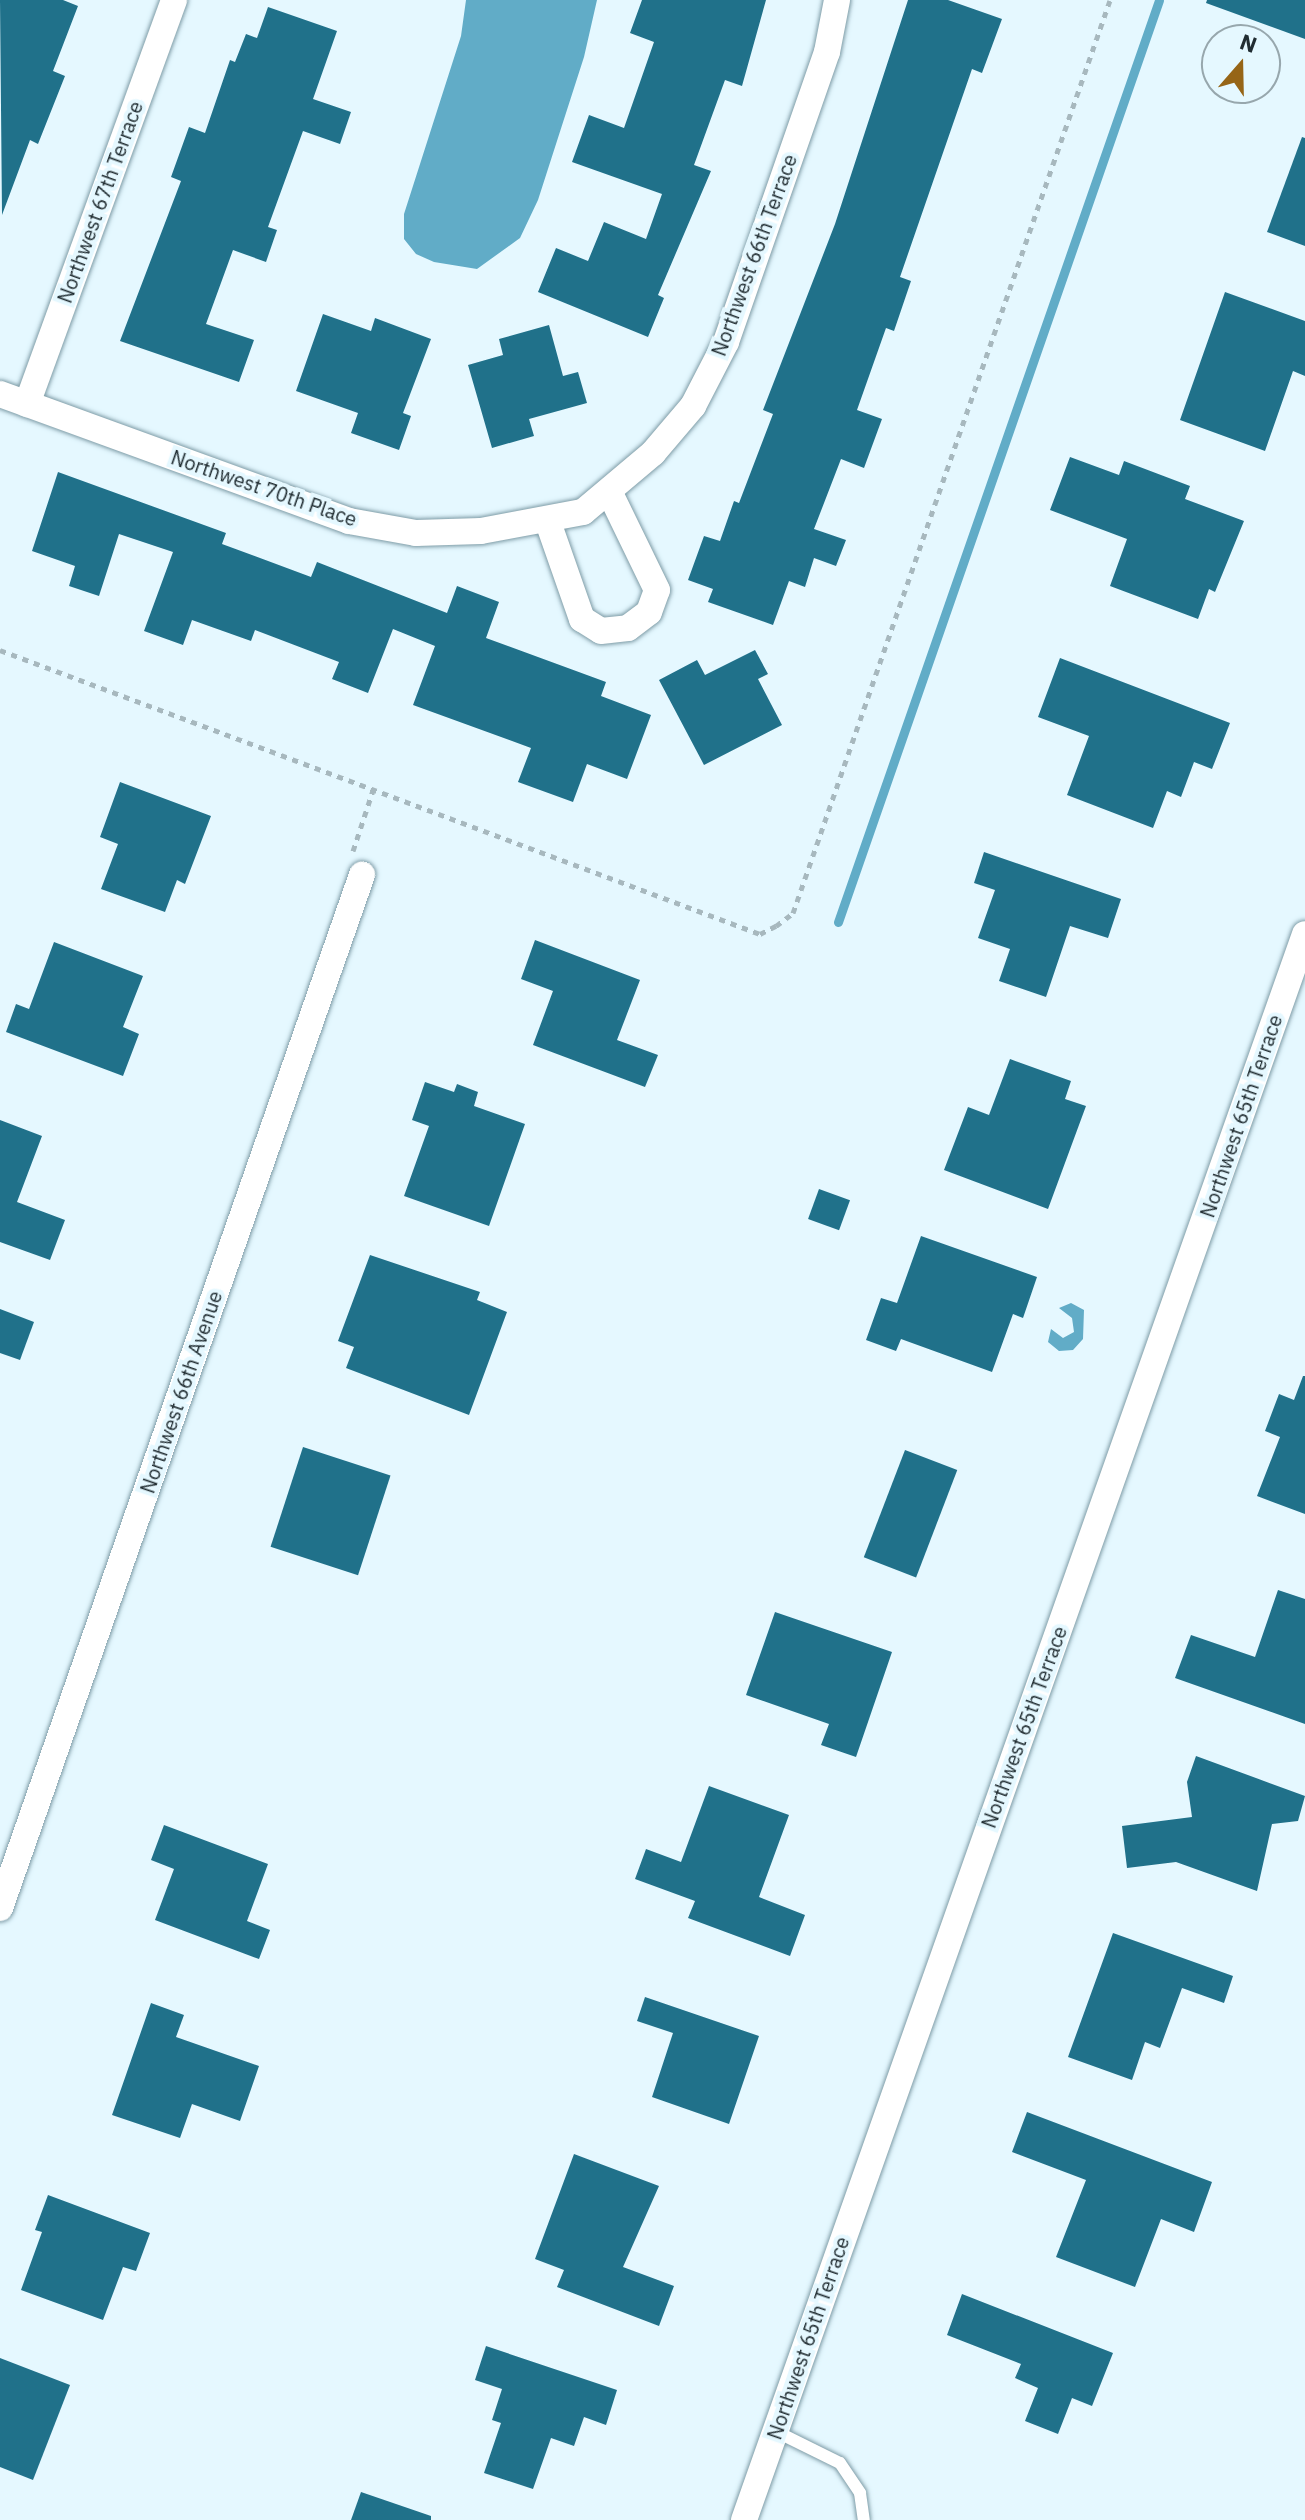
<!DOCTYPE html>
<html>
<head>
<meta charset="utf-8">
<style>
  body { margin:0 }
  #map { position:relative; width:1305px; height:2520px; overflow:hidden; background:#e5f8ff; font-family:"IBM Plex Sans",sans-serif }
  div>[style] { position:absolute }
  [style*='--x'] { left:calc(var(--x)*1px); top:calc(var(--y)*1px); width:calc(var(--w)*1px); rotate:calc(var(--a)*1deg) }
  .water>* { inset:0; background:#61acc7 }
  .stream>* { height:9px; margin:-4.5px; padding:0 4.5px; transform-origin:4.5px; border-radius:4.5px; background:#61acc7 }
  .building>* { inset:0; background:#20718a; transform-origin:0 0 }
  .path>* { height:5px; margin-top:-2.5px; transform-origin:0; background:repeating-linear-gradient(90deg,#a7b8be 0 6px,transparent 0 12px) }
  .roads { filter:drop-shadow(0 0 2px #7e9ca7) drop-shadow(0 0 2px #7e9ca7) }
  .service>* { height:12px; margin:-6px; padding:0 6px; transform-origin:6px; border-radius:6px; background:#fff }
  .minor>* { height:26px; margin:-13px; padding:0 13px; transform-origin:13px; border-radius:13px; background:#fff }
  span { translate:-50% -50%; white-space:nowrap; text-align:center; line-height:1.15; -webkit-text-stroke:8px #e5f8ff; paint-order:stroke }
  .street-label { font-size:20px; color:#212d32 }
  .north { position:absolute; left:1201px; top:24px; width:80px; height:80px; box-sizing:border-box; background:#e5f8ff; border:2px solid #97a7ad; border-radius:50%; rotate:20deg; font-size:22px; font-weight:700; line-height:32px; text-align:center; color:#212d32 }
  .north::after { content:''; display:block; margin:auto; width:28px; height:36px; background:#966517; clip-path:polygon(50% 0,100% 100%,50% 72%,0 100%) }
</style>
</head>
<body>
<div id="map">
  <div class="water">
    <div style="clip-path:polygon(466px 0,597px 0,584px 57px,538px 200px,520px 238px,477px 269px,434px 262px,416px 254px,404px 239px,404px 214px,461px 36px)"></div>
    <div style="clip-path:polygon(1071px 1303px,1084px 1310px,1083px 1339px,1073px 1350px,1059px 1351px,1048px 1342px,1051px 1329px,1063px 1338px,1074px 1332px,1072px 1318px,1059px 1308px)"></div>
  </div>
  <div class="stream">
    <div style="--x:838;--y:922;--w:976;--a:-70.8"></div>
  </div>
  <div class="building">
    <div style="clip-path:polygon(0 0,63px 0,78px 6px,53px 71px,65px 76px,38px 144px,30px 140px,2px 215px)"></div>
    <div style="clip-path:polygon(642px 0,766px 0,742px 86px,725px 80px,694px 165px,711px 171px,658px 295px,664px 298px,648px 337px,538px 292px,556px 248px,588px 261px,604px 222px,646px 239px,662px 194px,572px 162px,589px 115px,624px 128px,654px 42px,630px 33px)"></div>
    <div style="clip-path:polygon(908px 0,948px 0,1002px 19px,982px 73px,972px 69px,900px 277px,911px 281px,894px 331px,886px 328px,857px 410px,882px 419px,864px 468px,841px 459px,814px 529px,846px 540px,836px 566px,814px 558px,805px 587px,789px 581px,773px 625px,708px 602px,713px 589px,688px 580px,704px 536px,720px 541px,734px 501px,739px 503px,773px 414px,763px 410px,835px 224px)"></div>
    <div style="clip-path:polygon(1207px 0,1305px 0,1305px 39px,1206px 3px)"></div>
    <div style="clip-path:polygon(268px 7px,337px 31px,313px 99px,351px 112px,340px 144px,303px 131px,268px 227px,277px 230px,266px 262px,233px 250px,206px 324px,254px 340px,239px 382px,120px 341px,181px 181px,171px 177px,189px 127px,205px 133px,230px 60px,235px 62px,246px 34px,257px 38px)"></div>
    <div style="clip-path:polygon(1302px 137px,1305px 138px,1305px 246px,1267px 232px)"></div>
    <div style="clip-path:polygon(1225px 292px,1305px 321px,1305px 376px,1293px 371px,1265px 451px,1180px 420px)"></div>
    <div style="clip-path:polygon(323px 314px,371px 331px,375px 318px,431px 339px,403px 413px,411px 416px,399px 450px,351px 433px,358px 413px,296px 391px)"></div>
    <div style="clip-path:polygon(549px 325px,563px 376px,578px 372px,587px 403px,529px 419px,534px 436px,492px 448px,468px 365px,503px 355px,499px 339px)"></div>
    <div style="clip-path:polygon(1070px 457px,1119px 475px,1124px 461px,1190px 486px,1185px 499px,1244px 521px,1215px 592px,1209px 589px,1198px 619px,1110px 586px,1127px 539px,1050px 510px)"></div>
    <div style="clip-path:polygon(58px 472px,226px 533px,222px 544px,311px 577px,317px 562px,447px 613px,457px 586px,499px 602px,486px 638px,606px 682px,601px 696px,651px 715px,627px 779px,587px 764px,573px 802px,518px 782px,531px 748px,413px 705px,435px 646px,393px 629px,368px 693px,332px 679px,339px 662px,255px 630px,251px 641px,192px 620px,183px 645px,144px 631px,173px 552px,119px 534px,99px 596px,69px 586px,75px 566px,32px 551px)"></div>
    <div style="clip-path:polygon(755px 650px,768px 674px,758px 679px,782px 725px,704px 765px,659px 680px,697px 660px,705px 675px)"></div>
    <div style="clip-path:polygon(1060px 658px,1230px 723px,1212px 769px,1194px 762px,1181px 797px,1167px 791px,1153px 828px,1067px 795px,1089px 736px,1038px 717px)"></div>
    <div style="clip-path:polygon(120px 782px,211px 816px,185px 884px,177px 880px,165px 912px,101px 889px,118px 844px,100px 837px)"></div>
    <div style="clip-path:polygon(984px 852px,1121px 899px,1108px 938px,1070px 926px,1046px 997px,999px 981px,1010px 949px,978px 938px,995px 890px,974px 883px)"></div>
    <div style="clip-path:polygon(535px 940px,640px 980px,617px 1040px,658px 1055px,645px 1087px,533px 1045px,553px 991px,521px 979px)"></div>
    <div style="clip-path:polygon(54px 942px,143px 976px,123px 1027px,139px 1034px,123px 1076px,6px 1032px,16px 1004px,29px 1009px)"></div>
    <div style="clip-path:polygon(1010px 1059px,1071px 1081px,1065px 1099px,1086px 1106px,1048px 1209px,944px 1170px,968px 1107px,989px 1115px)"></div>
    <div style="clip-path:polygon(425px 1082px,454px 1092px,457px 1084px,478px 1092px,474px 1106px,525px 1124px,489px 1226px,404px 1196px,429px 1126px,412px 1120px)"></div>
    <div style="clip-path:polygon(0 1120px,42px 1136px,17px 1202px,65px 1220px,50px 1260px,0 1242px)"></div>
    <div style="left:819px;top:1189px;width:33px;height:32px;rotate:20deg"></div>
    <div style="clip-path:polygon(921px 1236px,1037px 1277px,1023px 1318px,1013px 1314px,992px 1372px,901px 1339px,896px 1351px,866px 1340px,881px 1298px,897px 1303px)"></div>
    <div style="clip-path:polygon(370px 1255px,480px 1292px,477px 1300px,507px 1312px,469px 1415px,346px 1368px,354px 1347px,338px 1341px)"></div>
    <div style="clip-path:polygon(0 1309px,34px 1322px,20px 1360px,0 1353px)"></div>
    <div style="clip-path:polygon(1303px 1376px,1305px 1376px,1305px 1514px,1257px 1496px,1280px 1437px,1265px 1431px,1279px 1394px,1294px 1400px)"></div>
    <div style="left:303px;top:1447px;width:92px;height:105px;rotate:18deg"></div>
    <div style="left:905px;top:1450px;width:56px;height:115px;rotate:21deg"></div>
    <div style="clip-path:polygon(1278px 1590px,1305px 1599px,1305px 1724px,1175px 1678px,1191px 1635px,1255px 1657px)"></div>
    <div style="clip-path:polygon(775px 1612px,892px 1652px,856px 1757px,821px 1745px,829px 1724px,746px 1695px)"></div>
    <div style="clip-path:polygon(1196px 1756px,1305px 1796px,1298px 1821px,1272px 1824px,1257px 1891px,1176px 1862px,1127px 1868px,1122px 1826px,1192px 1817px,1187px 1782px)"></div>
    <div style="clip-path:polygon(709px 1786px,789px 1815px,759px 1897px,805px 1915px,790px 1956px,688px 1918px,695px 1901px,635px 1879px,646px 1849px,681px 1862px)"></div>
    <div style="clip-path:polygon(164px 1825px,268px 1864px,247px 1921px,270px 1930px,259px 1959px,155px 1920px,174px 1869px,151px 1860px)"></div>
    <div style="clip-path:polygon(1113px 1933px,1233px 1976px,1224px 2003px,1182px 1988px,1160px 2048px,1145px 2042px,1132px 2080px,1068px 2057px)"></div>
    <div style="clip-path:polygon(645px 1997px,759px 2036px,729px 2124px,652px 2097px,673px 2033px,637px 2021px)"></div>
    <div style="clip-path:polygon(151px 2003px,184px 2015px,176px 2037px,259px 2066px,240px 2121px,192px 2104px,180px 2138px,112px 2115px)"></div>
    <div style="clip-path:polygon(1027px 2112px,1212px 2182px,1194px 2232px,1161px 2219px,1135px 2287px,1056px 2257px,1086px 2180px,1012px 2152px)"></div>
    <div style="clip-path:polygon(574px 2154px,659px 2186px,623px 2267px,674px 2286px,659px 2326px,557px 2287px,564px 2270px,535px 2259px)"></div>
    <div style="clip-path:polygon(48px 2195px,150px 2233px,136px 2271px,123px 2267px,103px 2320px,21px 2290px,42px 2232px,35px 2230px)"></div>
    <div style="clip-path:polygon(962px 2294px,1113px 2353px,1092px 2406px,1072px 2398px,1058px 2434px,1025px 2421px,1038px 2388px,1015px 2378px,1021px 2364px,947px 2335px)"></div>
    <div style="clip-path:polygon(486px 2346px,617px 2390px,606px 2425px,584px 2417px,574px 2446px,551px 2438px,533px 2489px,484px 2473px,501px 2423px,492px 2420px,502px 2389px,475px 2380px)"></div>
    <div style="clip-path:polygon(0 2358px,70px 2385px,33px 2480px,0 2467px)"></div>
    <div style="clip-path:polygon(361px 2492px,431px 2516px,431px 2520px,351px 2520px)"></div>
  </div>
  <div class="path">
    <div style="--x:0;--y:650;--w:811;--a:20.49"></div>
    <div style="--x:760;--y:934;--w:18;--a:-27"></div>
    <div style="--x:776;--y:926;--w:21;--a:-37"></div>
    <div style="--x:793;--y:913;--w:966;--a:-70.85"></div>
    <div style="--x:353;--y:851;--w:67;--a:-71.8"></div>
  </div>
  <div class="roads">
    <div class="service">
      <div style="--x:775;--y:2431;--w:72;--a:26.2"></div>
      <div style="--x:840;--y:2463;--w:36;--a:56"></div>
      <div style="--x:860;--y:2493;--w:27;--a:82"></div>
    </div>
    <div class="minor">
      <div style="--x:0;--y:394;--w:371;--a:20"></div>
      <div style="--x:349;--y:521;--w:68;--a:10.2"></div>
      <div style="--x:416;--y:533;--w:65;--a:-1.8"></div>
      <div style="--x:481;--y:531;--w:104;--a:-10.6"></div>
      <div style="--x:583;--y:512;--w:92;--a:-40.1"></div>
      <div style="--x:653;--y:453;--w:62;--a:-49.6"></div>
      <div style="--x:693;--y:406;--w:72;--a:-62.7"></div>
      <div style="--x:726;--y:342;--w:307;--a:-70.8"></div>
      <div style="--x:827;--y:52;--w:53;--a:-79.1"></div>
      <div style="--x:27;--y:404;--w:430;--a:-70"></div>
      <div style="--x:548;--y:522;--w:103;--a:70.7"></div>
      <div style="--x:582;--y:619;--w:22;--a:32"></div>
      <div style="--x:601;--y:631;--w:27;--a:-6"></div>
      <div style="--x:628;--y:628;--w:26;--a:-37"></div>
      <div style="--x:649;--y:612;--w:23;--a:-70"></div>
      <div style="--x:657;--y:590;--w:108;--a:-115.9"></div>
      <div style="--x:0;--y:1908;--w:1095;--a:-70.69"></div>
      <div style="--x:744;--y:2520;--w:1682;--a:-70.52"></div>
    </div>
  </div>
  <div class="street-label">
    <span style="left:100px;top:202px;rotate:-70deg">Northwest 67th Terrace</span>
    <span style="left:754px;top:255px;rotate:-70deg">Northwest 66th Terrace</span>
    <span style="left:264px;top:488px;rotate:19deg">Northwest 70th Place</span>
    <span style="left:1241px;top:1116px;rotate:-71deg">Northwest 65th Terrace</span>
    <span style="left:181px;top:1392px;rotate:-71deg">Northwest 66th Avenue</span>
    <span style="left:1024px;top:1727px;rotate:-70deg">Northwest 65th Terrace</span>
    <span style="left:808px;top:2338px;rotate:-71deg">Northwest 65th Terrace</span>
  </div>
  <div class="north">N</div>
</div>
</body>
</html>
